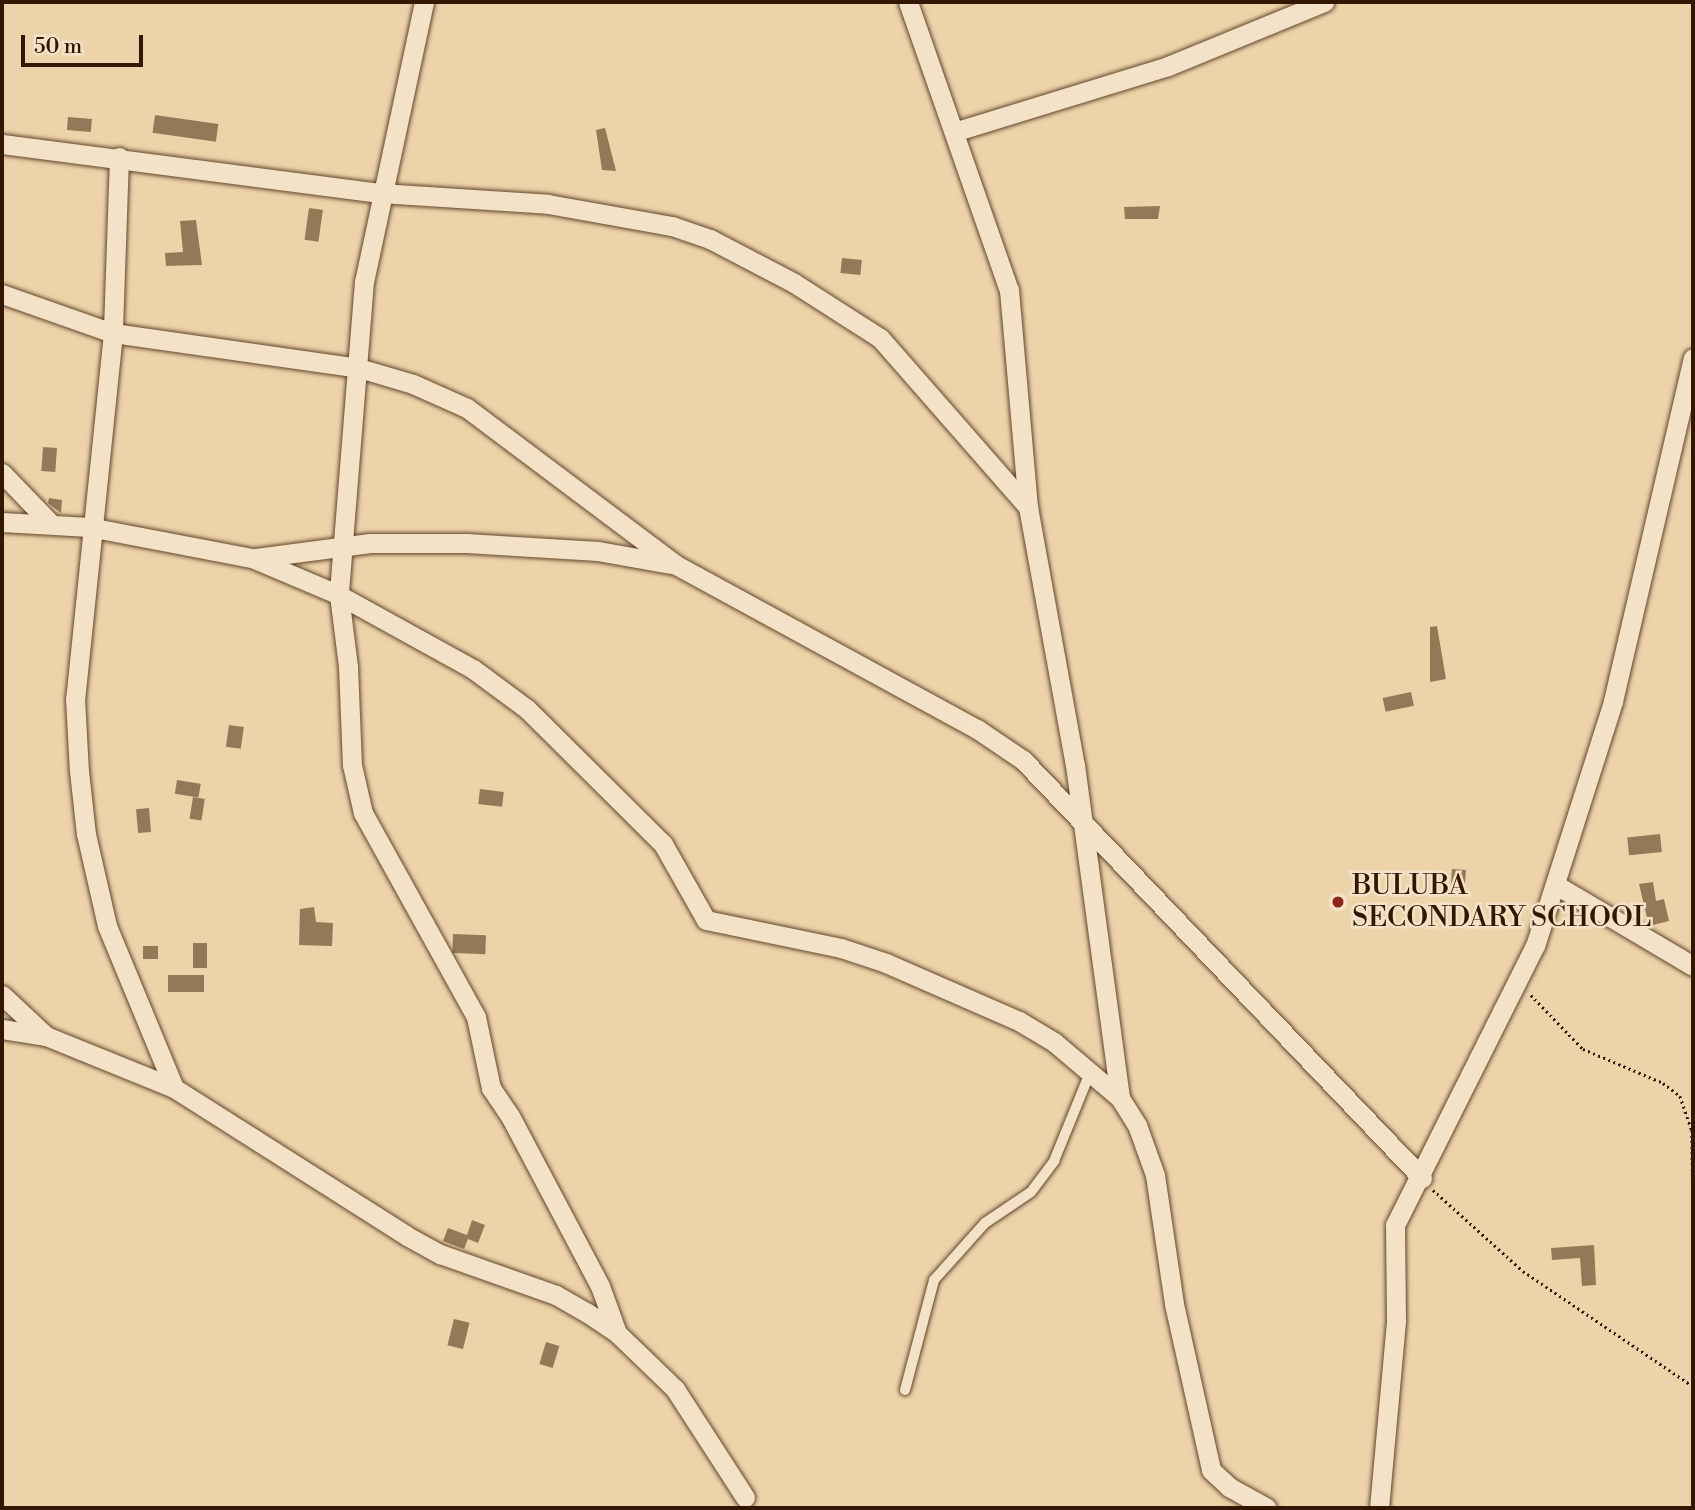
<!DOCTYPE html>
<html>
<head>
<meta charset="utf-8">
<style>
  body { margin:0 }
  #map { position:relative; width:1695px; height:1510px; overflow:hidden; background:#edd3aa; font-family:"Libre Bodoni",serif }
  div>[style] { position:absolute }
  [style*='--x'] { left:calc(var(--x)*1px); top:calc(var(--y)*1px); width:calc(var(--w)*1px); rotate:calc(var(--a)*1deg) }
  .building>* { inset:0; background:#947959; transform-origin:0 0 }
  .path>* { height:2.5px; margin-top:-1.25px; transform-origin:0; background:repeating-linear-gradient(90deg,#341701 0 2px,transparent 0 5.5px) }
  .roads { filter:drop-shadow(0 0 2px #62462b) drop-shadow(0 0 2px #62462b) }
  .lane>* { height:10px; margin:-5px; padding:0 5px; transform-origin:5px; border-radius:5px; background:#f3e2c8 }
  .street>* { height:19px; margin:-9.5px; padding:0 9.5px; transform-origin:9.5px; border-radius:9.5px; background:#f3e2c8 }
  .dots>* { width:19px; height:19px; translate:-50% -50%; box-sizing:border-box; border:4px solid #f3e2c8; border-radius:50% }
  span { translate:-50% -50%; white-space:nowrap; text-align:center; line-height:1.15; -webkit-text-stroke:5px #f3e2c8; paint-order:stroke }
  .poi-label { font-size:28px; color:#341701 }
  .left { translate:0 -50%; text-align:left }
  .frame { position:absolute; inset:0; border:4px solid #341701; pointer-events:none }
  .scale { position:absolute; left:21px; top:35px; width:122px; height:32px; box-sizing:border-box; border:4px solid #341701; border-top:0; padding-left:9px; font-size:21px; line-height:24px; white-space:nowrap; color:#341701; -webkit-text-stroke:5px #f3e2c8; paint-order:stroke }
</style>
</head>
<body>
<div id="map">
  <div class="building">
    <div style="left:155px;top:115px;width:64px;height:18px;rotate:8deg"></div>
    <div style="left:68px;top:117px;width:24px;height:13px;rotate:5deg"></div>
    <div style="clip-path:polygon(605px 128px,616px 171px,602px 170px,596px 130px)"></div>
    <div style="clip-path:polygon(1160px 206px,1158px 219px,1125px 219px,1124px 207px)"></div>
    <div style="left:309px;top:208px;width:14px;height:32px;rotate:8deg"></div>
    <div style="clip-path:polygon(196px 220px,202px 265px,166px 266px,165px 253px,183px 252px,180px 221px)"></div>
    <div style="left:842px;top:258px;width:20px;height:15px;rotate:6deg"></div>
    <div style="left:43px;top:447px;width:14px;height:24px;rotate:4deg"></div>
    <div style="clip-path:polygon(49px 498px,62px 500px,61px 513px,48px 503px)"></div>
    <div style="clip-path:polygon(1437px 626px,1446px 679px,1430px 682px,1430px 627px)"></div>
    <div style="left:1411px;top:692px;width:14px;height:29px;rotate:78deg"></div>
    <div style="left:229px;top:725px;width:15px;height:22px;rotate:8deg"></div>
    <div style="left:177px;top:780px;width:24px;height:14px;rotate:9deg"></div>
    <div style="left:480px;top:789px;width:24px;height:15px;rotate:7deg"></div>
    <div style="left:193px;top:797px;width:12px;height:22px;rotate:9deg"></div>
    <div style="left:149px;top:808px;width:24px;height:13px;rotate:85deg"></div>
    <div style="left:1660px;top:834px;width:18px;height:33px;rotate:84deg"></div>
    <div style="left:1452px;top:869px;width:14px;height:23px;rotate:4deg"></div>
    <div style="clip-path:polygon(1653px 882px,1656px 901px,1664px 899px,1669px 921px,1649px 926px,1639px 884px)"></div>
    <div style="clip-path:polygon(314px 907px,316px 922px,333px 923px,332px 946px,299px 945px,300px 909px)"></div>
    <div style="left:453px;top:934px;width:33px;height:19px;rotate:2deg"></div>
    <div style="left:193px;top:943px;width:14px;height:25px"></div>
    <div style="left:143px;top:946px;width:15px;height:13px"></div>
    <div style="left:168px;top:975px;width:36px;height:17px"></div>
    <div style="clip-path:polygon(472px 1220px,485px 1225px,478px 1243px,468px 1239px,464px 1249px,443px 1241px,448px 1228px,467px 1235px)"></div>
    <div style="clip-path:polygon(1594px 1245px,1596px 1285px,1582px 1286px,1580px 1258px,1552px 1260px,1551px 1248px)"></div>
    <div style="left:454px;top:1319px;width:16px;height:27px;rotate:14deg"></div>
    <div style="left:546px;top:1342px;width:14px;height:23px;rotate:17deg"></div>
  </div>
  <div class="path">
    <div style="--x:1531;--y:995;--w:75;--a:46.1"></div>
    <div style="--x:1583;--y:1049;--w:87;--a:23"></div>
    <div style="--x:1663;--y:1083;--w:21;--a:37"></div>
    <div style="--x:1680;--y:1096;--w:36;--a:71"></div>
    <div style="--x:1692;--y:1130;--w:73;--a:89.2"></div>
    <div style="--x:1433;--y:1190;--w:121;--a:42"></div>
    <div style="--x:1523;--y:1271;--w:205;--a:34.1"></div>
    <div style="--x:1693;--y:1277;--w:120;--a:90"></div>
  </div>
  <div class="roads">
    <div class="lane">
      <div style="--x:905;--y:1390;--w:114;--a:-75.2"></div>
      <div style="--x:934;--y:1280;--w:76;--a:-48.2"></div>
      <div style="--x:985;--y:1223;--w:55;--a:-34"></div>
      <div style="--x:1031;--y:1192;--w:39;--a:-53"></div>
      <div style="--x:1054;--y:1161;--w:95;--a:-67.8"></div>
    </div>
    <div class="street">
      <div style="--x:424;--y:2;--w:285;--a:102.1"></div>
      <div style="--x:364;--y:281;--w:315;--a:94.6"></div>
      <div style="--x:339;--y:595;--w:72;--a:82.8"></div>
      <div style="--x:348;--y:666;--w:99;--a:87.7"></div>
      <div style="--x:352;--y:765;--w:49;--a:77.1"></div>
      <div style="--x:363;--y:813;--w:233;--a:61"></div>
      <div style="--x:476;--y:1017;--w:73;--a:78.1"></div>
      <div style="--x:491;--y:1088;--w:34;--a:56"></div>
      <div style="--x:510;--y:1116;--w:192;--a:62.1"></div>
      <div style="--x:600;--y:1286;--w:50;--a:70.1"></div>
      <div style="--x:908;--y:2;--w:305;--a:70.7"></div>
      <div style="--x:1009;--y:290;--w:218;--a:85"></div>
      <div style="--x:1028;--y:507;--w:262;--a:79.7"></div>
      <div style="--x:1075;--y:765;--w:336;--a:82.3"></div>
      <div style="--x:957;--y:131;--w:221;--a:-17.1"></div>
      <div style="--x:1168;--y:66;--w:169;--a:-22.3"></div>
      <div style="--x:2;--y:144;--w:381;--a:7.4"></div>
      <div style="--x:380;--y:193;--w:168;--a:3.7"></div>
      <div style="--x:548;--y:204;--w:126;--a:10.1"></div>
      <div style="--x:672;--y:226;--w:40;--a:18.9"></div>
      <div style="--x:710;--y:239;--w:95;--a:27.6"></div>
      <div style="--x:794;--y:283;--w:102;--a:32.6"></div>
      <div style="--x:880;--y:338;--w:225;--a:48.8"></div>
      <div style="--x:119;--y:157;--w:176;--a:92"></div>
      <div style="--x:113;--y:333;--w:367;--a:95.9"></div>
      <div style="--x:75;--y:698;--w:73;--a:86.9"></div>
      <div style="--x:79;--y:771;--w:63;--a:83.7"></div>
      <div style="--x:86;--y:834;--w:94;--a:77.1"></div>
      <div style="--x:107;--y:926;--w:175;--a:67.5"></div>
      <div style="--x:2;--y:294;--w:118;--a:19.4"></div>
      <div style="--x:113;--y:333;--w:248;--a:8.1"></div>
      <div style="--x:359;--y:368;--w:56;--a:16.5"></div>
      <div style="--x:413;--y:384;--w:59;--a:24"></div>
      <div style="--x:467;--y:408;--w:261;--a:36.9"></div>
      <div style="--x:676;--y:565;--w:343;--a:28.6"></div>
      <div style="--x:977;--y:729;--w:55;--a:34"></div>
      <div style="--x:1023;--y:760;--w:578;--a:46.33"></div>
      <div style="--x:2;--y:473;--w:71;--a:46.1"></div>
      <div style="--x:2;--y:522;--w:87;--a:3.3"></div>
      <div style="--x:89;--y:527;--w:166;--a:10.8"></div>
      <div style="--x:252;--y:558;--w:95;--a:23"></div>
      <div style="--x:339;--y:595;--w:153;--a:28.9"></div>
      <div style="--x:473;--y:669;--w:67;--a:36.5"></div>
      <div style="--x:527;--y:709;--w:192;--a:44.8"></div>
      <div style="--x:663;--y:844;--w:87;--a:60.5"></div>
      <div style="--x:706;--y:920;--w:138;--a:11.7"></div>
      <div style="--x:841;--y:948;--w:47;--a:18.4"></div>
      <div style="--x:886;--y:963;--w:145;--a:23.6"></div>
      <div style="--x:1019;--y:1021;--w:41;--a:31"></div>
      <div style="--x:1054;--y:1042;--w:87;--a:40.3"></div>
      <div style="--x:1120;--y:1098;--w:32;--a:58"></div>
      <div style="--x:1137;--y:1125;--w:53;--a:70.2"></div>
      <div style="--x:1155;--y:1175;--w:130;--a:81.6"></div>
      <div style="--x:1174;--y:1304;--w:170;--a:77.4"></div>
      <div style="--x:1211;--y:1470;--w:25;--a:43"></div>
      <div style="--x:1229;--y:1487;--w:43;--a:28.9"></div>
      <div style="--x:256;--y:558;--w:115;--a:-7.5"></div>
      <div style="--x:370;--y:543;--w:96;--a:0"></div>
      <div style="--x:466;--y:543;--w:132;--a:3.5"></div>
      <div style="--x:598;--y:551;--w:74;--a:10.1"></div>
      <div style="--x:1556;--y:885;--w:159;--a:30.6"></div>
      <div style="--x:2;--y:995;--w:60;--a:43"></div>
      <div style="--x:2;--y:1029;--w:45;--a:9"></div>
      <div style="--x:46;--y:1036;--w:138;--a:22.1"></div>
      <div style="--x:174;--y:1088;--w:276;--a:32.4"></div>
      <div style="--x:407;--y:1236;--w:38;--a:29"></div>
      <div style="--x:440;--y:1254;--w:123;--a:19.5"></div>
      <div style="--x:556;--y:1295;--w:34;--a:30"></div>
      <div style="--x:586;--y:1312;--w:37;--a:34"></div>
      <div style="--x:617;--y:1333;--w:81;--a:44"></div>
      <div style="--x:675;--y:1389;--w:129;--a:57.1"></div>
      <div style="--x:1379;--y:1508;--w:189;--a:-84.8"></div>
      <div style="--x:1396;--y:1320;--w:95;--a:-90.6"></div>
      <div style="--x:1395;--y:1225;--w:312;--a:-63.4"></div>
      <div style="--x:1535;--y:946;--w:257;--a:-72.3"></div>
      <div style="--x:1613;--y:701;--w:352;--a:-76.9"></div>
    </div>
  </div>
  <div class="dots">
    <div style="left:1338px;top:902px;background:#8f2418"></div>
  </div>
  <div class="poi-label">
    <span class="left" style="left:1352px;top:902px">BULUBA<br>SECONDARY SCHOOL</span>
  </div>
  <div class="frame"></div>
  <div class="scale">50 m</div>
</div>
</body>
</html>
